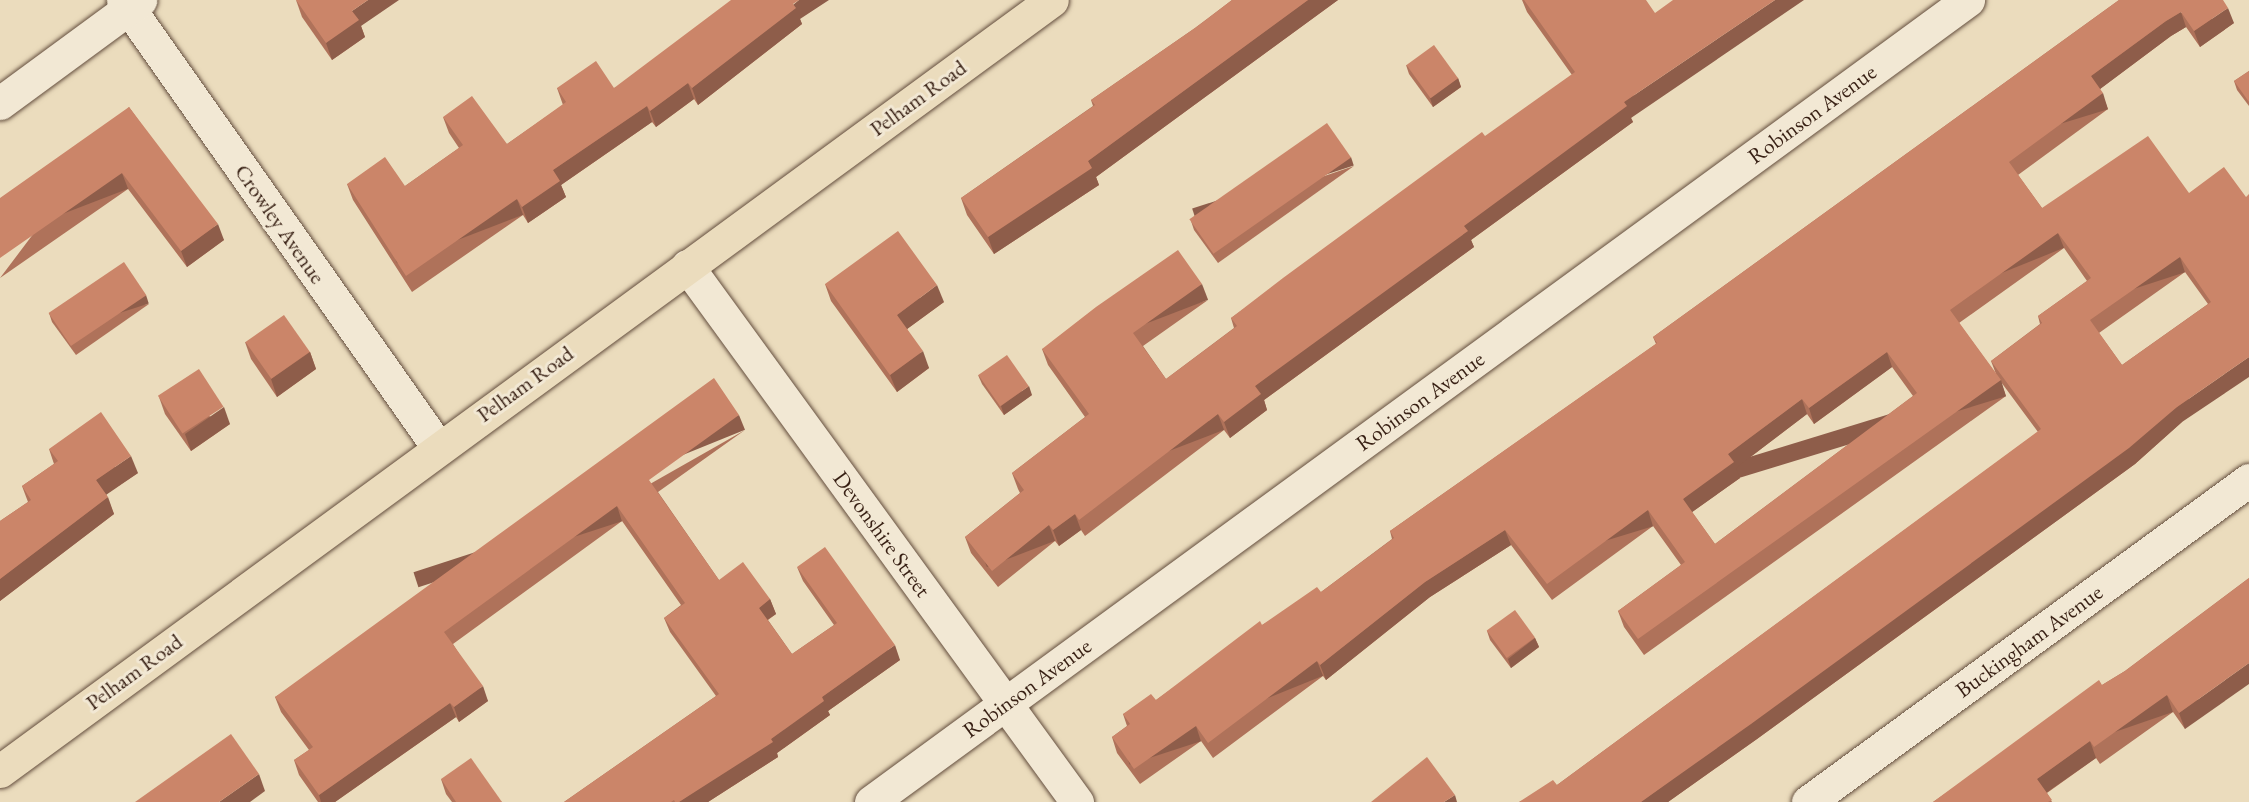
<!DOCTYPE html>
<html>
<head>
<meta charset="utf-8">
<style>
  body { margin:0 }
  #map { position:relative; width:2249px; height:802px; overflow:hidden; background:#ebdcbd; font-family:"EB Garamond",serif }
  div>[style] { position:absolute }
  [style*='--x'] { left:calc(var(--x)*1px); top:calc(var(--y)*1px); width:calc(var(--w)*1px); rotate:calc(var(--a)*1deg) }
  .roads { filter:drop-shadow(0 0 2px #644e3e) drop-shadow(0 0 2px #644e3e) }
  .minor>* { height:33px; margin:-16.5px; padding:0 16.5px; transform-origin:16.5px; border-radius:16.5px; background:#f2e8d4 }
  .major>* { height:33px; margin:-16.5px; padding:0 16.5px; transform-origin:16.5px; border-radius:16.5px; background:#ebdcbd }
  .wall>* { inset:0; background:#af725a }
  .shaded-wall>* { inset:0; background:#8e5d4a; transform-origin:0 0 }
  .building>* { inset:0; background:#cb8569; transform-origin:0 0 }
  span { translate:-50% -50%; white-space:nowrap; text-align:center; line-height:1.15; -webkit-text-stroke:6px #f2e8d4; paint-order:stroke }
  .street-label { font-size:22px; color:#371f13 }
</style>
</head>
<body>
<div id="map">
  <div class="roads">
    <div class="minor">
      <div style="--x:123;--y:0;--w:547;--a:54.83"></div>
      <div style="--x:0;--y:103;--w:174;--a:-36.3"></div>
      <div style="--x:687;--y:266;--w:663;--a:53.96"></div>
      <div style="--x:871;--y:802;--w:1359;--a:-36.17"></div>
      <div style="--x:1808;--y:802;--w:546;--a:-36.14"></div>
    </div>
    <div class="major">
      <div style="--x:0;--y:771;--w:1304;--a:-36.24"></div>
    </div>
  </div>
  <div class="wall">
    <div style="clip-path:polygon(296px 0,361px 26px,365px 37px,332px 60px,302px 17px)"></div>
    <div style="clip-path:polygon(1232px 0,1338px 0,1096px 177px,1099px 185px,994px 254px,967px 215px,961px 198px,1093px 106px,1091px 100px,1195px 28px)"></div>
    <div style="clip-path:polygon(1522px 0,1646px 0,1631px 118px,1633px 122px,1471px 240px,1474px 247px,1264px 400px,1267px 410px,1230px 438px,1224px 430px,1085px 536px,1081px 530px,1059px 546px,1055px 541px,998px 587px,971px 553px,965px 537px,1020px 493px,1018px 489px,1012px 473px,1085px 417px,1048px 365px,1042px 349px,1208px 300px,1143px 346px,1166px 379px,1234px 328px,1231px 318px,1572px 75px,1527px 12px)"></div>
    <div style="clip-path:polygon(evenodd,2119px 0,2234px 23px,2200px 47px,2186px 27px,2171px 36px,2100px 89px,2108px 109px,2018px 175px,2042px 208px,2189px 193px,2246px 197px,2182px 422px,2135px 464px,1757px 739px,1668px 802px,1519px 802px,1557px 785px,2038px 432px,2001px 382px,2006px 396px,1644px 655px,1624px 627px,1618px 611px,1681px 565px,1653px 526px,1552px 600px,1511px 545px,1430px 597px,1326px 680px,1323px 676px,1213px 758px,1201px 741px,1140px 784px,1117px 753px,1112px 737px,1127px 726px,1123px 714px,1156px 700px,1262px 625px,1321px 592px,1392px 539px,1390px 531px,1656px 344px,1653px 337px,2119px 0,2064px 248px,2087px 281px,2038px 316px,2040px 324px,1991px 361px,1996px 374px,1959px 323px,2064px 248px,2119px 0,2185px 272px,2208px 304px,2122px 365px,2099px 333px,2185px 272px,2119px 0,1892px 367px,1913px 396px,1715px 544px,1692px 512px,1740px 478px,1736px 468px,1807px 414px,1814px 424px,1892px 367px)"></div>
    <div style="clip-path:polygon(800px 19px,802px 24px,698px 105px,694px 99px,656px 127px,652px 122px,561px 185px,566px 197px,528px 223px,523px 215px,412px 292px,353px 200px,347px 184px,405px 186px,459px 148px,449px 133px,443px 117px,507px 144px,563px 105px,557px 88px,614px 88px)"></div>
    <div style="clip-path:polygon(1406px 65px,1458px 78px,1461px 87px,1433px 107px,1409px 74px)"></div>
    <div style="clip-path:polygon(2249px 71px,2249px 106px,2237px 90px,2234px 81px)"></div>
    <div style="clip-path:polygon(129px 107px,224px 240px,187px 267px,128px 189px,0 278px)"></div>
    <div style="clip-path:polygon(1354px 166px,1218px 263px,1194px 230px,1191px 221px)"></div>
    <div style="clip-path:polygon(825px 284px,944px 302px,907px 329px,929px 368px,897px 392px,831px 301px)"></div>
    <div style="clip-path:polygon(149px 304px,76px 355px,52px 322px,49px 313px)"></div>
    <div style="clip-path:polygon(245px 342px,310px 352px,316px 369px,277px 397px,251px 359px)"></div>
    <div style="clip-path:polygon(978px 375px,1032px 395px,1004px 415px,982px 384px)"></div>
    <div style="clip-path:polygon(159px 397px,230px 424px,191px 451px,165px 414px)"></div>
    <div style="clip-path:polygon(745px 430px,658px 492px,719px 580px,770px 599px,776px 614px,768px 620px,792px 654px,834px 625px,803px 581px,797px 567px,900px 660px,828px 711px,830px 715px,777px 753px,778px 757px,708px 802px,564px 802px,716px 696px,670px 632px,664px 618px,681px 605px,622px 521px,453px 644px,488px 701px,459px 722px,456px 717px,335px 802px,318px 802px,299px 775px,294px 760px,309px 750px,281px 712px,275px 697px)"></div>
    <div style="clip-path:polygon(49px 449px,138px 473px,106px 494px,114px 514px,0 601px,0 521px,28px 502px,22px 486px,54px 464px)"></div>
    <div style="clip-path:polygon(2249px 578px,2185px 729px,2173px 712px,2100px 764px,2096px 758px,2047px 793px,2052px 802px,1933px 802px,2102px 685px,2125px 671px)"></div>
    <div style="clip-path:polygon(1487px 631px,1535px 638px,1539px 647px,1511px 668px,1490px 640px)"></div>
    <div style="clip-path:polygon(441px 779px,502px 802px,452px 802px,446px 794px)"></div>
  </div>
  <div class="shaded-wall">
    <div style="clip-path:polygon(368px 0,399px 0,361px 26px,365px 37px,332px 60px,326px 43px,352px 11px)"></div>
    <div style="clip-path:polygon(799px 0,829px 0,800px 19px,802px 24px,698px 105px,692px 88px)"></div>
    <div style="clip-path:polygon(1308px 0,1338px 0,1096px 177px,1099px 185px,994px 254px,988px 237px,1088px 161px)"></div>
    <div style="clip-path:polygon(1775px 0,1804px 0,1631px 118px,1633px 122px,1471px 240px,1474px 247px,1264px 400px,1267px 410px,1230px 438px,1224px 422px,1255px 386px,1624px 102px)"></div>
    <div style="clip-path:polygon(2228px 8px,2234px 23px,2200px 47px,2194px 31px)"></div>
    <div style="clip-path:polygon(2181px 12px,2186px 27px,2171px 36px,2096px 92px,2091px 76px,2166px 21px)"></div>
    <div style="clip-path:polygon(1458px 78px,1461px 87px,1433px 107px,1430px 98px)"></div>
    <div style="clip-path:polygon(688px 83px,694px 99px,656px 127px,650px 111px)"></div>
    <div style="left:2103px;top:93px;width:17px;height:117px;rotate:73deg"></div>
    <div style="clip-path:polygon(647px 106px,652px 122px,561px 185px,566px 197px,528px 223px,522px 207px,553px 170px)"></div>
    <div style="left:1351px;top:157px;width:9px;height:167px;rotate:72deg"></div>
    <div style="left:122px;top:173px;width:17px;height:149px;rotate:69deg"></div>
    <div style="left:517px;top:199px;width:17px;height:135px;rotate:69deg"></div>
    <div style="clip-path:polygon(218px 224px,224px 240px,187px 267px,181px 251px)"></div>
    <div style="left:2058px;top:233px;width:16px;height:133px;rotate:68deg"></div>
    <div style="left:2180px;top:257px;width:16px;height:110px;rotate:72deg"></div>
    <div style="left:1202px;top:284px;width:17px;height:85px;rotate:69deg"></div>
    <div style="clip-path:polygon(937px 285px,944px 302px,903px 332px,897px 315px)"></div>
    <div style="left:146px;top:295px;width:9px;height:89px;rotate:72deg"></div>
    <div style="clip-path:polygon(923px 351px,929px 368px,897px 392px,890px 375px)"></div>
    <div style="clip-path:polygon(310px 352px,316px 369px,277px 397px,271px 379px)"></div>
    <div style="clip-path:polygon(1887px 352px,1892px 367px,1814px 424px,1809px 408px)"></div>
    <div style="clip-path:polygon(2249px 357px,2249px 377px,2182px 422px,2135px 464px,1757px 739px,1668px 802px,1641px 802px,2177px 407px)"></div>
    <div style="left:2001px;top:380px;width:17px;height:446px;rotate:73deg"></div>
    <div style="clip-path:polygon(1029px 386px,1032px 395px,1004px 415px,1001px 406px)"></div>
    <div style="clip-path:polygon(1802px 399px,1807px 414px,1736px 468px,1740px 478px,1688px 515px,1683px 499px,1728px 454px)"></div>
    <div style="clip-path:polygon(224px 407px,230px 424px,191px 451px,185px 434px)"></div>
    <div style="left:1218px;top:414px;width:17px;height:175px;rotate:69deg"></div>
    <div style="left:739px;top:415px;width:16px;height:111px;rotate:68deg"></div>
    <div style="clip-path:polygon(131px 456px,138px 473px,103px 497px,96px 480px)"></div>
    <div style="clip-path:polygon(108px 497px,114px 514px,0 601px,0 579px)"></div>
    <div style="left:617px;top:506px;width:16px;height:214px;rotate:72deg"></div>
    <div style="left:1648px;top:510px;width:17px;height:125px;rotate:73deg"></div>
    <div style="clip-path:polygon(1075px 514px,1081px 530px,1059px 546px,1053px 530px)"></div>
    <div style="left:1049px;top:525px;width:17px;height:73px;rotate:69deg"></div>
    <div style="clip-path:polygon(1505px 530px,1511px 545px,1430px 597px,1326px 680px,1320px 665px,1425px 582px)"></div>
    <div style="clip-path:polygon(770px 599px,776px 614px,764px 622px,759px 608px)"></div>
    <div style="clip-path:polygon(1535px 638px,1539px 647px,1511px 668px,1508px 659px)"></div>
    <div style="clip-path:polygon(895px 645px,900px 660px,828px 711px,830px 715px,777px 753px,778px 757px,708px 802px,679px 802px,771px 739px,822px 697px)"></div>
    <div style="left:1317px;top:661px;width:16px;height:136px;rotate:68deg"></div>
    <div style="clip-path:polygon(2249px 663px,2249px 684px,2185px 729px,2179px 713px)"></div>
    <div style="clip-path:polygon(483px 686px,488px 701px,459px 722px,454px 707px)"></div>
    <div style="left:2167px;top:695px;width:18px;height:90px;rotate:71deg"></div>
    <div style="clip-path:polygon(450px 703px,456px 717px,335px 802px,321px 802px,319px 795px)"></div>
    <div style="left:1196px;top:726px;width:16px;height:75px;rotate:72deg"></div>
    <div style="clip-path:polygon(2090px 741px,2096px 758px,2043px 795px,2037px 779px)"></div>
    <div style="clip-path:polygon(259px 774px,265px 791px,250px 802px,219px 802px)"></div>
    <div style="clip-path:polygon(1455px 795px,1457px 802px,1444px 802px)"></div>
  </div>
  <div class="building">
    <div style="clip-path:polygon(296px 0,368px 0,352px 11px,359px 20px,326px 43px)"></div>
    <div style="clip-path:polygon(731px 0,799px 0,793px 4px,796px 8px,692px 88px,688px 83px,650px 111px,647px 106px,553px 170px,560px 181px,522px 207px,517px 199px,406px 276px,347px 184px,385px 157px,405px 186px,463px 145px,443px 117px,472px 96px,507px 144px,566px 102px,557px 88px,596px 61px,614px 88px)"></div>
    <div style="clip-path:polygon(1232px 0,1308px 0,1088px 161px,1092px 168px,988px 237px,961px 198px,1095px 105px,1091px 100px,1195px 28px)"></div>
    <div style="clip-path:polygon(1524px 0,1646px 0,1655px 13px,1673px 0,1775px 0,1624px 102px,1627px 106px,1464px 226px,1468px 231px,1255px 386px,1261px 394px,1224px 422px,1218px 414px,1079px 520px,1075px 514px,1053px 530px,1049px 525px,992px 571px,965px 537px,1024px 490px,1012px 473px,1089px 414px,1042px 349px,1096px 307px,1178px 250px,1202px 284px,1133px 333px,1166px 379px,1237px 326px,1231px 318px,1283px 278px,1482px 132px,1485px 136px,1575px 72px)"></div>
    <div style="clip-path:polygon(evenodd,2119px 0,2223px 0,2228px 8px,2194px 31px,2181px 12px,2166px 21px,2091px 76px,2103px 93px,2009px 162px,2042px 208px,2148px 136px,2189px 193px,2224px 167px,2246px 197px,2249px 194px,2249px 357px,2177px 407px,2129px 448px,1751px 724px,1641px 802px,1519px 802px,1553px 780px,1557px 785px,2041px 429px,1991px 361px,2042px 323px,2038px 316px,2091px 278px,2058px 233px,1950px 310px,2001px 380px,1638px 639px,1618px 611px,1685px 562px,1648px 510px,1547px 584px,1505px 530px,1425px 582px,1320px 665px,1317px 661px,1208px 743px,1196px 726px,1134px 769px,1112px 737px,1130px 724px,1123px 714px,1151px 694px,1156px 700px,1260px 621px,1262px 625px,1317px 587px,1321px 592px,1394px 538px,1390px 531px,1657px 343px,1653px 337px,2119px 0,2180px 257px,2211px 302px,2122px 365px,2090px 320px,2180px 257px,2119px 0,1887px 352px,1917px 393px,1715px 544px,1683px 499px,1734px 462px,1728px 454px,1802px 399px,1809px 408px,1887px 352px)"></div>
    <div style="left:1434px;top:45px;width:41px;height:34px;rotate:54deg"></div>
    <div style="clip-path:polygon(2249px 71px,2249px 102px,2234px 81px)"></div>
    <div style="clip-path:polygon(129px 107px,218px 224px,181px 251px,122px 173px,0 258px,0 198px)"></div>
    <div style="left:1327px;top:123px;width:42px;height:168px;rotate:55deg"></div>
    <div style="clip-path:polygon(898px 231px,937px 285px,897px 315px,923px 351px,890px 375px,825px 284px)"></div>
    <div style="left:124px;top:262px;width:40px;height:91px;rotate:56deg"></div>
    <div style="left:284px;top:315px;width:45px;height:47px;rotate:55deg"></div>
    <div style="left:1007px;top:355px;width:38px;height:35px;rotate:55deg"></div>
    <div style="left:199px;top:369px;width:45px;height:49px;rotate:57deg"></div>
    <div style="clip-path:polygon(714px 378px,739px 415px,649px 480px,719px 580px,743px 562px,770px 599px,759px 608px,792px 654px,837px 623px,797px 567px,825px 547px,895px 645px,822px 697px,824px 701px,771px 739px,773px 742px,679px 802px,675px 802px,674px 800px,671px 802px,564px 802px,719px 694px,664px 618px,685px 603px,617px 506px,444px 632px,483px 686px,454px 707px,450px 703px,319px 795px,294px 760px,313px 747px,275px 697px)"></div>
    <div style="clip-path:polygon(101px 412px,131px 456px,96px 480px,108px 497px,0 579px,0 521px,31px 500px,22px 486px,58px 461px,49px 449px)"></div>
    <div style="clip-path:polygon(2249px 578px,2249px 663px,2179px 713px,2167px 695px,2094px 747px,2090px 741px,2037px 779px,2052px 800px,2048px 802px,1933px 802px,2099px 680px,2102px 685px,2125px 671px)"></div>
    <div style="left:1515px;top:610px;width:34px;height:35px;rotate:54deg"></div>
    <div style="clip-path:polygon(231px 734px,259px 774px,219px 802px,135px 802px)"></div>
    <div style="clip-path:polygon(1427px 757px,1455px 795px,1444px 802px,1371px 802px)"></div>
    <div style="clip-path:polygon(471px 758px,502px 802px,456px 802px,441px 779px)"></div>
  </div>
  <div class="street-label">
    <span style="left:918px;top:98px;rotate:-36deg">Pelham Road</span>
    <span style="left:1812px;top:114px;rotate:-36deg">Robinson Avenue</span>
    <span style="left:280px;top:224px;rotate:55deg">Crowley Avenue</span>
    <span style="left:525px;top:384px;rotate:-36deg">Pelham Road</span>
    <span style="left:1420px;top:401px;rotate:-36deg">Robinson Avenue</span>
    <span style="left:882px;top:534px;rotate:54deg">Devonshire Street</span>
    <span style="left:2029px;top:641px;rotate:-36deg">Buckingham Avenue</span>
    <span style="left:134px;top:672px;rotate:-36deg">Pelham Road</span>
    <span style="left:1027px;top:688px;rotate:-36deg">Robinson Avenue</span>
  </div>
</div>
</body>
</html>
